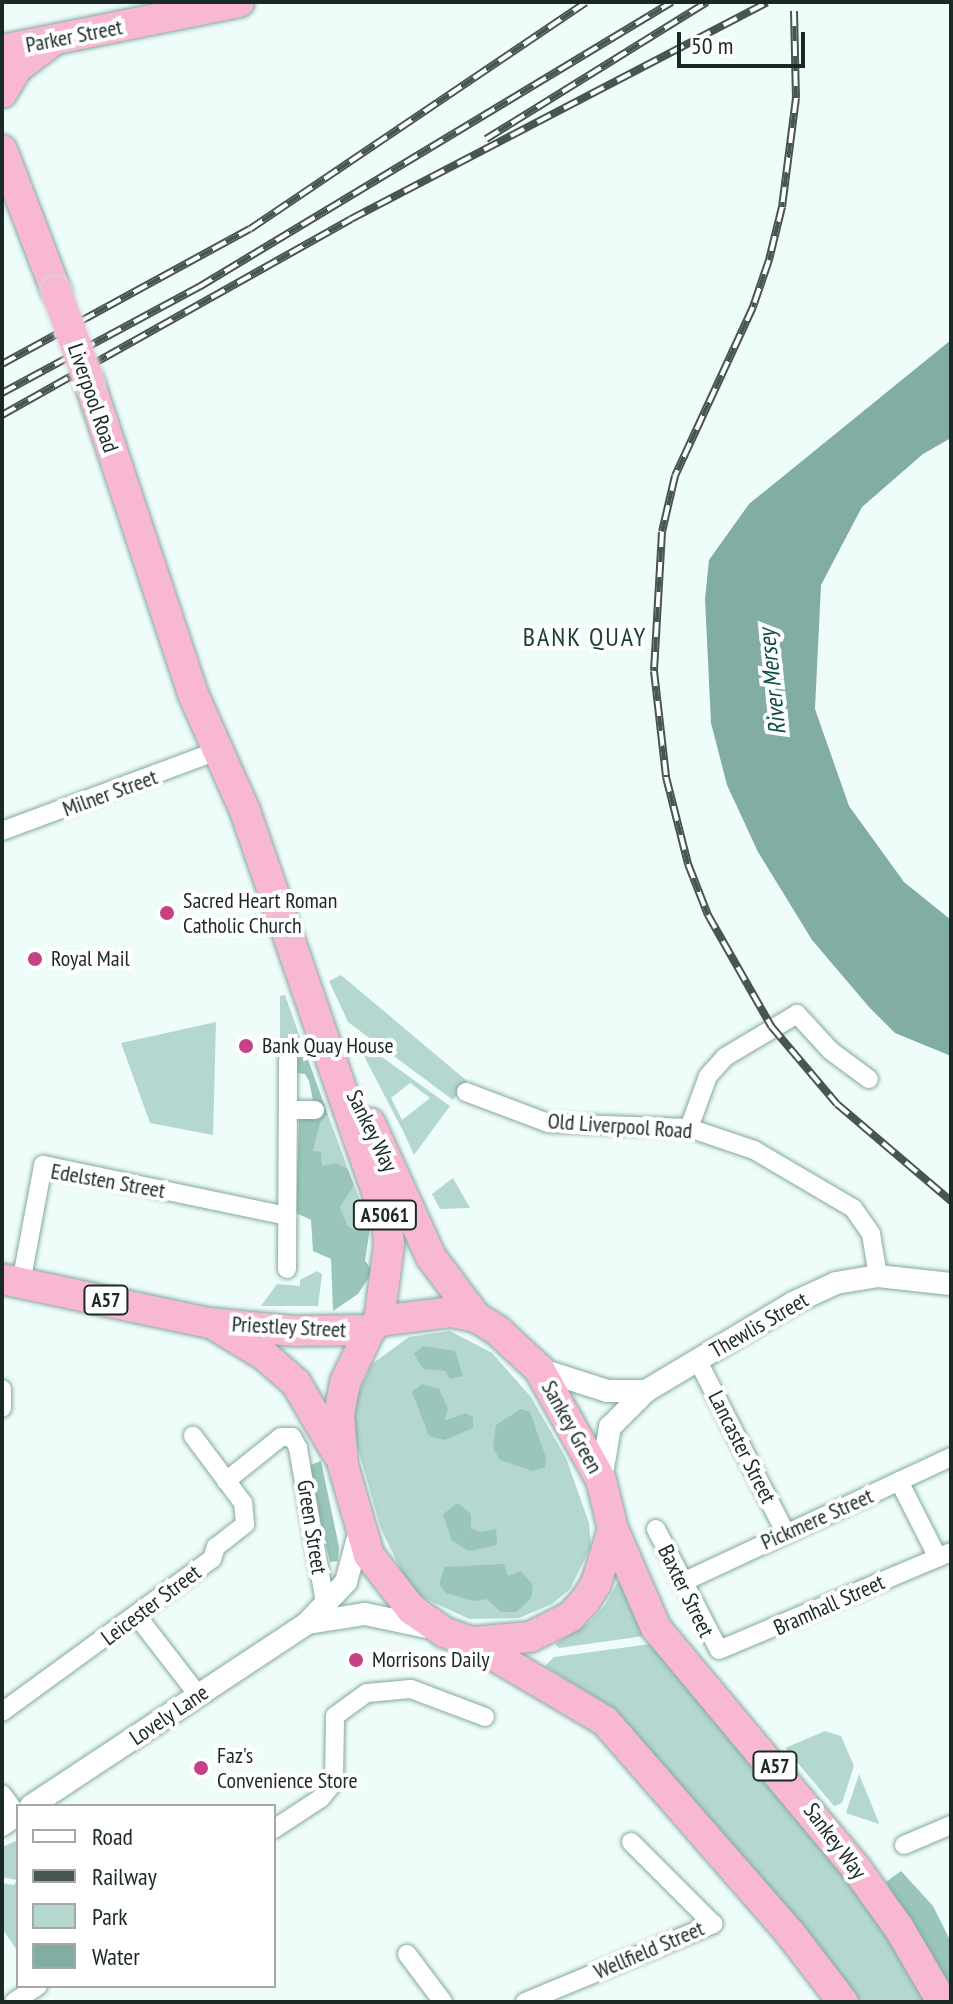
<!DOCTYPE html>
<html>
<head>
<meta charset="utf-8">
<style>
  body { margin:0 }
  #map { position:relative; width:953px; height:2004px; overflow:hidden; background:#eefdfa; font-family:"PT Sans Narrow",sans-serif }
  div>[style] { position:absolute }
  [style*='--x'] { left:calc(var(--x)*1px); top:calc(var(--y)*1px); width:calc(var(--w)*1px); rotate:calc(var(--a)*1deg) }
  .green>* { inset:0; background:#b4d7cf }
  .forest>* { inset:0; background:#99c5bb }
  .water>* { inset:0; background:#82ada3 }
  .roads { filter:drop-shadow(0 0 2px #84a8a0) drop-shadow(0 0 2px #84a8a0) }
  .minor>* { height:18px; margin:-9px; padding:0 9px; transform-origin:9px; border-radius:9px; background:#fff }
  .tertiary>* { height:22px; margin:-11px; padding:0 11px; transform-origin:11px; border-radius:11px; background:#fff }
  .trunk>* { height:30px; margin:-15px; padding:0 15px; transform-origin:15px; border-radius:15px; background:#f8b7d2 }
  .rail>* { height:8px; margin-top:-4px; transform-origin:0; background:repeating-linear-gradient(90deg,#fff 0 15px,#485653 0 30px); box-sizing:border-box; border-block:2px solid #485653 }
  .bridges { filter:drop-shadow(0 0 2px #d6d8d8) drop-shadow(0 0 2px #d6d8d8) }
  .trunk-bridge>* { height:30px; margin:-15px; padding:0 15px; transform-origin:15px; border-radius:15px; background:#f8b7d2 }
  .dots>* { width:22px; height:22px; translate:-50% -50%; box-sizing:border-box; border:4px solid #fff; border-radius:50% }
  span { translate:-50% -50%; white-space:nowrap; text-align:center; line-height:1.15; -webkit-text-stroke:8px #fff; paint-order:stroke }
  .shield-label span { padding:2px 6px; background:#fff; border:2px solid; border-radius:6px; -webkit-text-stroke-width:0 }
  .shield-label { font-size:20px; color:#1b2926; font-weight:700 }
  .street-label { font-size:22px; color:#1b2926 }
  .poi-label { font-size:22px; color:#1b2926 }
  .left { translate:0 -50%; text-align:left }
  .water-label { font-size:24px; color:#0c4b42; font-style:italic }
  .quarter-label { font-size:26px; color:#1c3e37; letter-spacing:2px }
  .frame { position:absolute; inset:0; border:4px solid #1b2926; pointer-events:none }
  .legend { position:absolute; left:16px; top:1804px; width:260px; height:184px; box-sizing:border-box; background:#fff; border:2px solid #a4a9a8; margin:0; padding:10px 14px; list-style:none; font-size:24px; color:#1b2926 }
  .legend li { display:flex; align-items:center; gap:16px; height:40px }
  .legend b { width:40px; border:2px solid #a4a9a8 }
  .scale { position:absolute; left:677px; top:32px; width:128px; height:36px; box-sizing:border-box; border:4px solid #1b2926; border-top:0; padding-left:10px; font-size:24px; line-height:28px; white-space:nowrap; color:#1b2926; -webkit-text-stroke:6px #fff; paint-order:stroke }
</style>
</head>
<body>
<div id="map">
  <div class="green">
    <div style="clip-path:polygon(341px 975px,467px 1081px,453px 1100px,348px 1022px,329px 981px)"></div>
    <div style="clip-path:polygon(285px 995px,302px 1043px,296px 1054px,280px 1049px,280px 996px)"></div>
    <div style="clip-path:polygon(216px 1022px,213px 1135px,150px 1123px,121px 1043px)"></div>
    <div style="clip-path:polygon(evenodd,354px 1037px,450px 1106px,414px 1155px,403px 1131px,354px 1037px,410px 1083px,430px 1098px,402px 1120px,391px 1098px,410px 1083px)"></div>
    <div style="clip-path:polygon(328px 1115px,348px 1169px,321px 1167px,313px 1151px,321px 1121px)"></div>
    <div style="clip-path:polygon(453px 1178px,470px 1208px,440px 1209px,432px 1194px)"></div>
    <div style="clip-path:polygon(354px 1185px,368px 1221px,358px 1231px,348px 1226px,339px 1207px)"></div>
    <div style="clip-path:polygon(317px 1271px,322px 1274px,318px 1306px,261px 1306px,277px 1284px,300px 1286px,300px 1280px)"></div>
    <div style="clip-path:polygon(450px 1331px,492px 1353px,531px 1397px,566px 1458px,589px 1523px,591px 1546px,570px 1589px,552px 1604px,519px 1618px,469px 1619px,420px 1596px,406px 1580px,381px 1529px,353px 1431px,353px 1404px,372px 1364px,409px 1337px)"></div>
    <div style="clip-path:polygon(620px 1578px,651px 1635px,559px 1648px,555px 1644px,590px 1622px,605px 1605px)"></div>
    <div style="clip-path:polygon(658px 1643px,826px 1843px,932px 2002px,861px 2002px,616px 1710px,545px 1666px,554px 1657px)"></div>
    <div style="clip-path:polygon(825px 1731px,841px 1736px,854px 1766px,842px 1803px,834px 1806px,785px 1748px)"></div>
    <div style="clip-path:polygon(859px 1774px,879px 1823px,879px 1824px,846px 1813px)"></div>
    <div style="clip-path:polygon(18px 1840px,18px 1952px,2px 1928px,2px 1883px,14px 1885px,17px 1880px,2px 1877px,2px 1847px)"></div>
  </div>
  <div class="forest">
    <div style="clip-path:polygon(302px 1043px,328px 1115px,321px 1121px,313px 1151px,321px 1152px,322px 1166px,336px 1163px,348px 1169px,354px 1185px,340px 1207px,348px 1226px,358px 1231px,368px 1221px,370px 1228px,365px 1261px,373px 1271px,358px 1294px,333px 1311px,331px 1259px,313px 1251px,311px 1220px,296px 1213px,299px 1120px,316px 1115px,309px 1081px,305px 1074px,296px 1073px,296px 1054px)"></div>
    <div style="clip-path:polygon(423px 1346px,455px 1351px,463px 1376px,450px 1379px,445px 1371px,423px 1369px,414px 1354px)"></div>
    <div style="clip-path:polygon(422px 1384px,439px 1389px,448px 1409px,444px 1421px,466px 1413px,473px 1417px,473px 1428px,445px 1440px,429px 1436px,412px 1392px)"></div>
    <div style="clip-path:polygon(521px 1409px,530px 1412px,546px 1458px,545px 1467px,533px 1471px,500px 1460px,493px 1448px,496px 1425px)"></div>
    <div style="clip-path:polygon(321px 1461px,339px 1547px,338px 1561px,330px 1562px,308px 1466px)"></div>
    <div style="clip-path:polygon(458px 1503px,471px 1514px,471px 1528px,480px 1532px,496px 1529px,497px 1545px,469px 1551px,452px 1541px,443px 1514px)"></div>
    <div style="clip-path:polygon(504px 1564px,508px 1576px,521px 1571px,533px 1585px,531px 1598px,516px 1612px,501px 1612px,487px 1599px,474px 1601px,446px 1593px,439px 1584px,445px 1567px)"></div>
    <div style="clip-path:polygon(901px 1871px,933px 1906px,951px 1942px,951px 1994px,886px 1882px)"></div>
  </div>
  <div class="water">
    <div style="clip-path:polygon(951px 340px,951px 438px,923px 454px,862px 507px,821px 585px,815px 709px,849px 806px,904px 882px,951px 920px,951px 1056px,895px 1033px,869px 1007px,812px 940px,758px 852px,727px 785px,711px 723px,705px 599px,709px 560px,749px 504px)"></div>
  </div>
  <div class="roads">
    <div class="minor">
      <div style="--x:2;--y:831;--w:229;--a:-20.4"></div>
      <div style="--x:466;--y:1092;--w:88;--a:20.7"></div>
      <div style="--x:548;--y:1123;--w:141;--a:2"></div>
      <div style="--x:689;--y:1128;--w:69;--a:18.7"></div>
      <div style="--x:754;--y:1150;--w:115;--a:30.4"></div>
      <div style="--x:853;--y:1208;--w:32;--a:55"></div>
      <div style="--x:871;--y:1234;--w:43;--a:80.5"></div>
      <div style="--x:288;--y:1110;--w:27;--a:0"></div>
      <div style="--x:689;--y:1128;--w:55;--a:-69.9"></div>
      <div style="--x:708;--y:1076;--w:25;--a:-48"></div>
      <div style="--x:725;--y:1057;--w:84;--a:-30.8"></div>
      <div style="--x:797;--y:1014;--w:50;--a:47.4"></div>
      <div style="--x:831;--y:1051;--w:47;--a:36.4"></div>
      <div style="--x:287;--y:1269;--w:213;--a:-89.7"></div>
      <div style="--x:21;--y:1283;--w:120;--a:-79.4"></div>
      <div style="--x:43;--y:1165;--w:249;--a:11.8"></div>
      <div style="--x:698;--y:1361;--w:192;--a:63"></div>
      <div style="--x:2;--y:1389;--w:19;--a:90"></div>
      <div style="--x:226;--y:1481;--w:70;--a:-38.7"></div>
      <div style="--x:281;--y:1437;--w:11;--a:0"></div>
      <div style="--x:292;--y:1437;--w:13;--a:61"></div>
      <div style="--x:298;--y:1448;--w:169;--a:80.1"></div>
      <div style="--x:899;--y:1481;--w:86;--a:63.1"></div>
      <div style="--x:656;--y:1529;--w:136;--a:62.5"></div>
      <div style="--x:719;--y:1650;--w:252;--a:-22.9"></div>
      <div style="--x:683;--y:1582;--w:296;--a:-25"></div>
      <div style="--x:137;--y:1616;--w:100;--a:52.3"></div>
      <div style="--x:2;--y:1712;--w:260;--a:-36.1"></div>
      <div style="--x:212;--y:1559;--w:13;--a:-72"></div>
      <div style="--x:216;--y:1547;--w:37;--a:-38"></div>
      <div style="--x:245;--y:1524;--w:21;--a:-95"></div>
      <div style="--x:243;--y:1503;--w:84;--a:-126.7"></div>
      <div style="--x:2;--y:1794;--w:26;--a:54"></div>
      <div style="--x:274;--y:1829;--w:56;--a:-33.4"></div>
      <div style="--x:321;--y:1798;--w:21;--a:-51"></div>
      <div style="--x:334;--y:1782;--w:66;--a:-89.1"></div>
      <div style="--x:335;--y:1716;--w:39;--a:-36"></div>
      <div style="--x:367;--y:1693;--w:44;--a:-5.2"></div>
      <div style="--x:411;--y:1689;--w:79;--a:20.7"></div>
      <div style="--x:904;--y:1845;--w:51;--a:-23.1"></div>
      <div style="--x:407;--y:1954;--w:60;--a:53.1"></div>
      <div style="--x:14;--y:2002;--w:29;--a:-34"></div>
      <div style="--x:525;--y:2002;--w:204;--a:-22.5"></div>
      <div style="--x:713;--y:1924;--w:116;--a:-135"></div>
    </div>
    <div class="tertiary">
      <div style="--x:539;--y:1369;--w:71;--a:17.9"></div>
      <div style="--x:607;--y:1391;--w:39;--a:0"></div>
      <div style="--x:601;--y:1480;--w:54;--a:-80.4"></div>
      <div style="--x:610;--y:1427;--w:51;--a:-45"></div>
      <div style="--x:646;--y:1391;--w:171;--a:-30.9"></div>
      <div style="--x:793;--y:1303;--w:47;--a:-24.9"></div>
      <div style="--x:836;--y:1283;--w:43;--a:-9.5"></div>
      <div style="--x:878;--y:1276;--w:73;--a:6.3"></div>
      <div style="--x:308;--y:1623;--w:58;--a:-9"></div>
      <div style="--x:365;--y:1614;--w:63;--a:11.8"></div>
      <div style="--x:31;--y:1806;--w:331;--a:-33.5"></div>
      <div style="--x:307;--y:1623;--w:57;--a:-46.4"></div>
      <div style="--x:346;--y:1582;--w:54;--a:-74.9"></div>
      <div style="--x:2;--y:1825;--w:19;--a:-35"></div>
    </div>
    <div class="trunk">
      <div style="--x:2;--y:50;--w:242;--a:-11.4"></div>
      <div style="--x:2;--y:93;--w:29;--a:-59"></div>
      <div style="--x:17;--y:68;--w:39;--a:-37"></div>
      <div style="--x:2;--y:150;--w:151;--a:69"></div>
      <div style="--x:89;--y:381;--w:330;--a:71.6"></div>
      <div style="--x:193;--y:694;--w:128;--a:66"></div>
      <div style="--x:245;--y:811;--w:434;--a:70.9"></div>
      <div style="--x:387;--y:1221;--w:24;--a:85"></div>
      <div style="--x:389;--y:1245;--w:77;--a:97.5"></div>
      <div style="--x:370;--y:1123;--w:147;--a:65.5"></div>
      <div style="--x:431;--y:1257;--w:75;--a:53.1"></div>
      <div style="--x:2;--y:1279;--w:212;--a:12"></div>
      <div style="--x:209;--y:1323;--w:85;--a:5.4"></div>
      <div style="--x:294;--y:1331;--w:76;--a:-0.8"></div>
      <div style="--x:452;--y:1312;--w:25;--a:12"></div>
      <div style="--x:476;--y:1317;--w:26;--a:32"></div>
      <div style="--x:498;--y:1331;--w:56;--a:42.8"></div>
      <div style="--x:539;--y:1369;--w:127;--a:60.8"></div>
      <div style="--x:601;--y:1480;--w:50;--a:76.2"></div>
      <div style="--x:613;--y:1529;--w:58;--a:107.2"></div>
      <div style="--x:596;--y:1584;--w:20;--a:123"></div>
      <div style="--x:585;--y:1601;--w:22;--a:133"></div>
      <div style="--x:570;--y:1617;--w:45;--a:153.4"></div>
      <div style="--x:530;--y:1637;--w:59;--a:175.2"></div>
      <div style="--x:471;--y:1642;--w:29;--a:-160"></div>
      <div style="--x:444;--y:1632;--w:39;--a:-145"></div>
      <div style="--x:412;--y:1610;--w:70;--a:-128"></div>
      <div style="--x:369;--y:1555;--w:94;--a:-106.1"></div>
      <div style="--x:343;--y:1465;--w:51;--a:-94.5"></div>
      <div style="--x:339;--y:1414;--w:33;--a:-79"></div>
      <div style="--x:345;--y:1382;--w:58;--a:-64.3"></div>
      <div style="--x:370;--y:1330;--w:13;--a:-45"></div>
      <div style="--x:379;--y:1321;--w:74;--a:-7"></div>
      <div style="--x:219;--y:1328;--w:52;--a:31"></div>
      <div style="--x:264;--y:1355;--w:43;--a:41.2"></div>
      <div style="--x:296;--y:1383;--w:81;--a:59.6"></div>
      <div style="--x:613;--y:1529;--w:108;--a:66.5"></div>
      <div style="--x:656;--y:1628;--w:312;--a:50.2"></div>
      <div style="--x:856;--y:1868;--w:74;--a:54.4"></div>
      <div style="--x:899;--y:1928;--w:86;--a:59.8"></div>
      <div style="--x:473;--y:1643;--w:153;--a:30.6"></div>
      <div style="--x:605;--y:1721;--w:281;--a:48.9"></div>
      <div style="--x:790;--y:1933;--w:87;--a:52.5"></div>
    </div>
  </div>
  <div class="rail">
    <div style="--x:794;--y:11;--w:87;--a:88.7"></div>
    <div style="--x:796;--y:98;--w:110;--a:97.3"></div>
    <div style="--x:782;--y:207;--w:55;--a:103.8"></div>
    <div style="--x:769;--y:260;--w:50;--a:108.8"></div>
    <div style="--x:753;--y:307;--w:186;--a:114.8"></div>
    <div style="--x:675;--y:476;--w:57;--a:103.1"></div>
    <div style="--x:662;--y:532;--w:139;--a:93.3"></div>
    <div style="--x:654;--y:671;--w:107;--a:83.5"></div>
    <div style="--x:666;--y:777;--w:90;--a:75.8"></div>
    <div style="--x:688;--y:864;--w:55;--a:68.6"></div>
    <div style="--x:708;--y:915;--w:128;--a:60.4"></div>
    <div style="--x:771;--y:1026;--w:102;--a:49.8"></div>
    <div style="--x:837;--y:1104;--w:150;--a:40.4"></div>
    <div style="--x:486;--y:139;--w:260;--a:-31.8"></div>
    <div style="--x:2;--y:364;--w:282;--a:-28.6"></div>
    <div style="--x:250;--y:229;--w:405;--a:-34"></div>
    <div style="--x:2;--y:393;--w:224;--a:-28.3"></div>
    <div style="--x:199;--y:287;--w:552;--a:-31.07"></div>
    <div style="--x:2;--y:415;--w:400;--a:-29.3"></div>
    <div style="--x:351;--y:219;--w:469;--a:-27.5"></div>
  </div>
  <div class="bridges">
    <div class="trunk-bridge">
      <div style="--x:56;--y:291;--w:96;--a:69.9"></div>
    </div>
  </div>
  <div class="dots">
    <div style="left:167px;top:913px;background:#c64285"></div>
    <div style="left:35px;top:959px;background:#c64285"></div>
    <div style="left:246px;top:1046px;background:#c64285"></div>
    <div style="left:356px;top:1660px;background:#c64285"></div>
    <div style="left:201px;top:1768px;background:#c64285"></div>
  </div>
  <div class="shield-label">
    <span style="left:385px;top:1215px">A5061</span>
    <span style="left:106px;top:1300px">A57</span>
    <span style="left:775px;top:1766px">A57</span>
  </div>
  <div class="street-label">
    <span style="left:74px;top:36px;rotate:-11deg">Parker Street</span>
    <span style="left:93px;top:398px;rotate:71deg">Liverpool Road</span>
    <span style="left:110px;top:793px;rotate:-20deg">Milner Street</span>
    <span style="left:620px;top:1126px;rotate:4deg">Old Liverpool Road</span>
    <span style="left:372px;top:1131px;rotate:64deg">Sankey Way</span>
    <span style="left:108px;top:1181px;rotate:10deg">Edelsten Street</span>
    <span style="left:759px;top:1325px;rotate:-30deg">Thewlis Street</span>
    <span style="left:289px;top:1327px;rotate:3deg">Priestley Street</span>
    <span style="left:572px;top:1427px;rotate:61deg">Sankey Green</span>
    <span style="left:742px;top:1447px;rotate:63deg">Lancaster Street</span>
    <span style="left:817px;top:1519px;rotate:-24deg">Pickmere Street</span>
    <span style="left:312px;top:1527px;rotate:81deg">Green Street</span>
    <span style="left:686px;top:1591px;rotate:64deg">Baxter Street</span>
    <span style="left:151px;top:1605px;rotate:-37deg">Leicester Street</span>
    <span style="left:829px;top:1605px;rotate:-24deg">Bramhall Street</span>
    <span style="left:169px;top:1715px;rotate:-34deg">Lovely Lane</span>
    <span style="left:835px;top:1841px;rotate:53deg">Sankey Way</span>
    <span style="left:649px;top:1950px;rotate:-23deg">Wellfield Street</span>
  </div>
  <div class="poi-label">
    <span class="left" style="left:183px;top:913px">Sacred Heart Roman<br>Catholic Church</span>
    <span class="left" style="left:51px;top:959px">Royal Mail</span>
    <span class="left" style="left:262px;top:1046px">Bank Quay House</span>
    <span class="left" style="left:372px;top:1660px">Morrisons Daily</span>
    <span class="left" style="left:217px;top:1768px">Faz's<br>Convenience Store</span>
  </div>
  <div class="water-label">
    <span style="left:772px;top:682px;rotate:-96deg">River Mersey</span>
  </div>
  <div class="quarter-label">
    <span style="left:585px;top:637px">BANK QUAY</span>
  </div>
  <div class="frame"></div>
  <ul class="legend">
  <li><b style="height:10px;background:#fff"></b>Road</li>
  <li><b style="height:10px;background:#485653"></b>Railway</li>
  <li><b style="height:22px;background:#b4d7cf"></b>Park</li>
  <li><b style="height:22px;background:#82ada3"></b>Water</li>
  </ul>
  <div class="scale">50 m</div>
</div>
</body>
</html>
